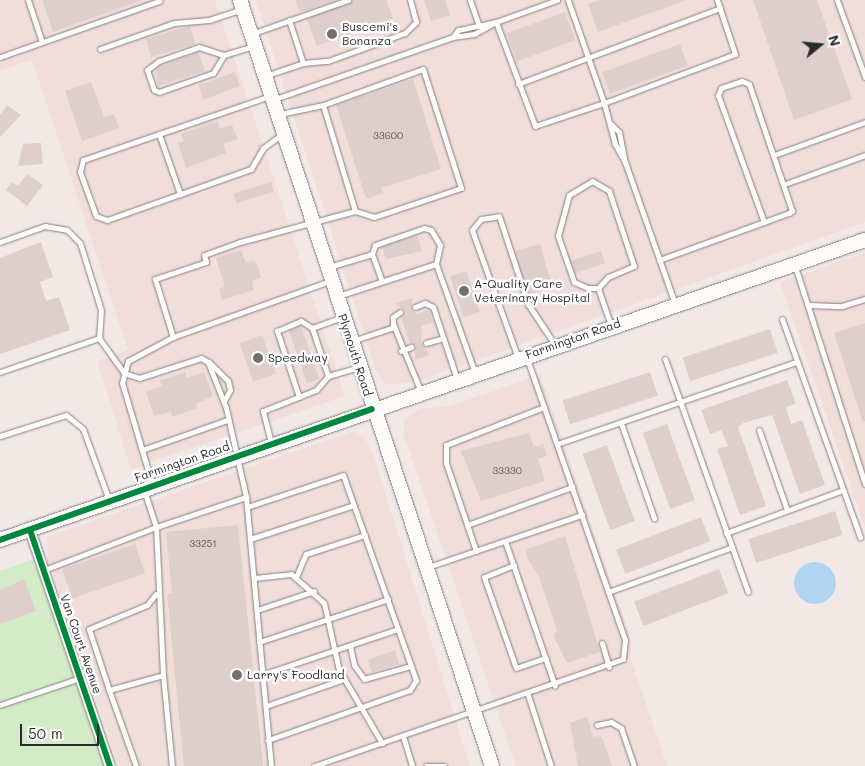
<!DOCTYPE html>
<html>
<head>
<meta charset="utf-8">
<style>
  body { margin:0 }
  #map { position:relative; width:865px; height:766px; overflow:hidden; background:#f2e9e7; font-family:Mali,sans-serif }
  div>[style] { position:absolute }
  [style*='--x'] { left:calc(var(--x)*1px); top:calc(var(--y)*1px); width:calc(var(--w)*1px); rotate:calc(var(--a)*1deg) }
  .built>* { inset:0; background:#f1ddd9 }
  .green>* { inset:0; background:#d4ebc7 }
  .water>* { inset:0; background:#b2d6f2 }
  .round { border-radius:50% }
  .building>* { inset:0; background:#decfcc; transform-origin:0 0 }
  .roads { filter:drop-shadow(0 0 1px #858080) drop-shadow(0 0 1px #858080) }
  .lane>* { height:5px; margin:-2.5px; padding:0 2.5px; transform-origin:2.5px; border-radius:2.5px; background:#fdfcfb }
  .street>* { height:10px; margin:-5px; padding:0 5px; transform-origin:5px; border-radius:5px; background:#fdfcfb }
  .secondary>* { height:14px; margin:-7px; padding:0 7px; transform-origin:7px; border-radius:7px; background:#fdfcfb }
  .cycleway>* { height:6px; margin:-3px; padding:0 3px; transform-origin:3px; border-radius:3px; background:#00873e }
  .dots>* { width:14px; height:14px; translate:-50% -50%; box-sizing:border-box; border:2px solid #fff; border-radius:50% }
  span { translate:-50% -50%; white-space:nowrap; text-align:center; line-height:1.15; -webkit-text-stroke:5px #fff; paint-order:stroke }
  .number-label { font-size:10px; color:#585453 }
  .number-label span { -webkit-text-stroke-width:0 }
  .poi-label { font-size:12px; color:#2b2b2b }
  .left { translate:0 -50%; text-align:left }
  .street-label { font-size:12px; color:#2b2b2b }
  .north { position:absolute; left:795px; top:20px; width:50px; height:50px; -webkit-text-stroke:4px #fff; paint-order:stroke; rotate:73deg; font-size:14px; font-weight:700; line-height:20px; text-align:center; color:#2b2b2b }
  .north::after { content:''; display:block; margin:auto; width:18px; height:22px; background:#2b2b2b; clip-path:polygon(50% 0,100% 100%,50% 72%,0 100%) }
  .scale { position:absolute; left:20px; top:724px; width:79px; height:22px; box-sizing:border-box; border:2px solid #2b2b2b; border-top:0; padding-left:6px; font-size:15px; line-height:18px; white-space:nowrap; color:#2b2b2b; -webkit-text-stroke:4px #fff; paint-order:stroke }
</style>
</head>
<body>
<div id="map">
  <div class="built">
    <div style="clip-path:polygon(0 0,215px 0,345px 396px,131px 469px,97px 361px,128px 350px,32px 60px,0 71px)"></div>
    <div style="clip-path:polygon(256px 0,865px 0,865px 222px,412px 383px,386px 384px,376px 371px)"></div>
    <div style="clip-path:polygon(865px 253px,865px 528px,780px 282px)"></div>
    <div style="clip-path:polygon(540px 375px,631px 639px,631px 660px,667px 766px,516px 766px,404px 435px,404px 421px,419px 409px,449px 406px)"></div>
    <div style="clip-path:polygon(354px 431px,365px 438px,374px 457px,470px 766px,119px 766px,48px 558px,46px 537px)"></div>
  </div>
  <div class="green">
    <div style="clip-path:polygon(34px 559px,104px 766px,0 766px,0 571px)"></div>
  </div>
  <div class="water">
    <div class="round" style="left:794px;top:562px;width:42px;height:42px"></div>
  </div>
  <div class="building">
    <div style="clip-path:polygon(42px 0,139px 0,140px 1px,53px 32px)"></div>
    <div style="clip-path:polygon(295px 0,335px 0,304px 11px,299px 11px)"></div>
    <div style="clip-path:polygon(352px 0,386px 0,393px 18px,317px 46px,307px 19px)"></div>
    <div style="clip-path:polygon(424px 0,445px 0,450px 15px,431px 21px)"></div>
    <div style="clip-path:polygon(600px 0,684px 0,684px 1px,598px 32px,588px 4px)"></div>
    <div style="clip-path:polygon(753px 0,817px 0,852px 99px,794px 120px)"></div>
    <div style="left:565px;top:12px;width:30px;height:62px;rotate:70deg"></div>
    <div style="left:190px;top:26px;width:19px;height:46px;rotate:74deg"></div>
    <div style="left:680px;top:44px;width:23px;height:83px;rotate:70deg"></div>
    <div style="clip-path:polygon(198px 52px,205px 71px,158px 86px,156px 68px)"></div>
    <div style="left:235px;top:72px;width:15px;height:39px;rotate:70deg"></div>
    <div style="clip-path:polygon(413px 79px,441px 169px,381px 188px,383px 193px,366px 199px,336px 105px)"></div>
    <div style="clip-path:polygon(91px 82px,104px 117px,114px 114px,119px 128px,82px 141px,65px 91px)"></div>
    <div style="clip-path:polygon(7px 105px,21px 115px,0 137px,0 115px)"></div>
    <div style="clip-path:polygon(218px 121px,220px 129px,232px 125px,238px 139px,223px 144px,226px 153px,186px 168px,178px 143px,184px 141px,181px 134px)"></div>
    <div style="clip-path:polygon(41px 143px,43px 164px,18px 166px,23px 144px)"></div>
    <div style="clip-path:polygon(27px 174px,43px 185px,27px 206px,6px 190px,12px 182px,18px 186px)"></div>
    <div style="left:271px;top:182px;width:10px;height:39px;rotate:73deg"></div>
    <div style="clip-path:polygon(417px 235px,422px 251px,386px 259px,382px 247px)"></div>
    <div style="clip-path:polygon(41px 242px,53px 277px,40px 282px,46px 301px,59px 297px,70px 330px,0 354px,0 258px)"></div>
    <div style="left:540px;top:244px;width:45px;height:26px;rotate:74deg"></div>
    <div style="clip-path:polygon(241px 250px,246px 263px,254px 260px,258px 265px,261px 278px,252px 281px,254px 290px,222px 300px,219px 289px,225px 287px,216px 258px)"></div>
    <div style="left:601px;top:251px;width:13px;height:31px;rotate:72deg"></div>
    <div style="left:466px;top:271px;width:43px;height:17px;rotate:71deg"></div>
    <div style="clip-path:polygon(412px 298px,412px 310px,417px 314px,429px 310px,433px 322px,421px 326px,422px 345px,430px 355px,415px 360px,415px 346px,410px 343px,401px 317px,404px 311px,396px 303px)"></div>
    <div style="clip-path:polygon(865px 323px,865px 421px,863px 422px,834px 333px)"></div>
    <div style="left:301px;top:326px;width:56px;height:13px;rotate:71deg"></div>
    <div style="left:770px;top:329px;width:25px;height:92px;rotate:72deg"></div>
    <div style="left:262px;top:335px;width:41px;height:24px;rotate:70deg"></div>
    <div style="clip-path:polygon(185px 372px,187px 378px,204px 372px,213px 396px,196px 404px,197px 408px,172px 417px,171px 412px,154px 416px,146px 392px,162px 386px,160px 380px)"></div>
    <div style="left:650px;top:372px;width:25px;height:92px;rotate:72deg"></div>
    <div style="clip-path:polygon(787px 380px,796px 404px,786px 407px,791px 424px,802px 420px,825px 485px,800px 494px,772px 415px,743px 423px,738px 427px,766px 506px,740px 515px,717px 449px,728px 446px,721px 430px,710px 434px,701px 410px)"></div>
    <div style="left:667px;top:424px;width:81px;height:26px;rotate:70deg"></div>
    <div style="clip-path:polygon(529px 433px,534px 447px,543px 444px,547px 456px,538px 459px,545px 481px,481px 501px,461px 451px)"></div>
    <div style="left:607px;top:445px;width:81px;height:26px;rotate:70deg"></div>
    <div style="left:835px;top:511px;width:25px;height:91px;rotate:72deg"></div>
    <div style="left:701px;top:517px;width:26px;height:91px;rotate:69deg"></div>
    <div style="clip-path:polygon(238px 525px,263px 766px,184px 766px,167px 594px,172px 593px,166px 532px)"></div>
    <div style="clip-path:polygon(565px 536px,600px 652px,567px 663px,554px 637px,557px 630px,539px 577px,526px 555px,527px 549px)"></div>
    <div style="left:135px;top:544px;width:31px;height:77px;rotate:71deg"></div>
    <div style="left:719px;top:569px;width:26px;height:91px;rotate:69deg"></div>
    <div style="clip-path:polygon(24px 579px,36px 611px,0 624px,0 590px)"></div>
    <div style="clip-path:polygon(395px 650px,399px 664px,372px 672px,368px 660px)"></div>
    <div style="clip-path:polygon(587px 717px,593px 736px,602px 737px,612px 766px,578px 766px,570px 723px)"></div>
  </div>
  <div class="roads">
    <div class="lane">
      <div style="--x:28;--y:0;--w:44;--a:71.6"></div>
      <div style="--x:470;--y:0;--w:28;--a:71"></div>
      <div style="--x:557;--y:0;--w:65;--a:160.2"></div>
      <div style="--x:496;--y:22;--w:111;--a:69.4"></div>
      <div style="--x:535;--y:126;--w:73;--a:-18.4"></div>
      <div style="--x:604;--y:103;--w:109;--a:-109.3"></div>
      <div style="--x:837;--y:0;--w:82;--a:70"></div>
      <div style="--x:289;--y:20;--w:45;--a:72"></div>
      <div style="--x:251;--y:34;--w:103;--a:-19.3"></div>
      <div style="--x:100;--y:49;--w:78;--a:-19.4"></div>
      <div style="--x:174;--y:23;--w:35;--a:-5"></div>
      <div style="--x:209;--y:20;--w:35;--a:-18"></div>
      <div style="--x:224;--y:55;--w:21;--a:121"></div>
      <div style="--x:213;--y:73;--w:57;--a:160.6"></div>
      <div style="--x:159;--y:92;--w:5;--a:-158"></div>
      <div style="--x:154;--y:90;--w:21;--a:-109"></div>
      <div style="--x:147;--y:70;--w:15;--a:-37"></div>
      <div style="--x:159;--y:61;--w:42;--a:-19.3"></div>
      <div style="--x:199;--y:47;--w:26;--a:18"></div>
      <div style="--x:224;--y:55;--w:31;--a:-17"></div>
      <div style="--x:0;--y:57;--w:169;--a:-19.4"></div>
      <div style="--x:265;--y:76;--w:40;--a:-18.9"></div>
      <div style="--x:303;--y:63;--w:25;--a:-5"></div>
      <div style="--x:328;--y:61;--w:82;--a:-20"></div>
      <div style="--x:405;--y:33;--w:16;--a:-45"></div>
      <div style="--x:416;--y:22;--w:23;--a:-105"></div>
      <div style="--x:518;--y:84;--w:216;--a:-20.6"></div>
      <div style="--x:270;--y:96;--w:198;--a:161.1"></div>
      <div style="--x:83;--y:160;--w:12;--a:104"></div>
      <div style="--x:80;--y:172;--w:47;--a:70"></div>
      <div style="--x:96;--y:216;--w:12;--a:20"></div>
      <div style="--x:107;--y:220;--w:153;--a:-19.5"></div>
      <div style="--x:251;--y:169;--w:24;--a:-60"></div>
      <div style="--x:263;--y:148;--w:24;--a:-36"></div>
      <div style="--x:275;--y:99;--w:188;--a:-19.2"></div>
      <div style="--x:453;--y:37;--w:21;--a:-8"></div>
      <div style="--x:474;--y:34;--w:25;--a:-29"></div>
      <div style="--x:496;--y:22;--w:39;--a:168"></div>
      <div style="--x:458;--y:30;--w:9;--a:126"></div>
      <div style="--x:323;--y:105;--w:106;--a:-19.8"></div>
      <div style="--x:423;--y:69;--w:125;--a:72.3"></div>
      <div style="--x:461;--y:188;--w:92;--a:161.6"></div>
      <div style="--x:374;--y:217;--w:20;--a:-162"></div>
      <div style="--x:280;--y:114;--w:44;--a:-11.8"></div>
      <div style="--x:323;--y:105;--w:111;--a:73.2"></div>
      <div style="--x:355;--y:211;--w:119;--a:164.9"></div>
      <div style="--x:240;--y:242;--w:38;--a:160"></div>
      <div style="--x:204;--y:255;--w:7;--a:74"></div>
      <div style="--x:206;--y:262;--w:54;--a:161.6"></div>
      <div style="--x:155;--y:279;--w:61;--a:72.8"></div>
      <div style="--x:173;--y:337;--w:167;--a:-19.6"></div>
      <div style="--x:611;--y:124;--w:11;--a:45"></div>
      <div style="--x:619;--y:132;--w:31;--a:79"></div>
      <div style="--x:625;--y:162;--w:21;--a:-119"></div>
      <div style="--x:615;--y:144;--w:42;--a:-105"></div>
      <div style="--x:604;--y:103;--w:140;--a:-20.5"></div>
      <div style="--x:735;--y:54;--w:57;--a:-108.4"></div>
      <div style="--x:159;--y:134;--w:64;--a:70.7"></div>
      <div style="--x:774;--y:155;--w:97;--a:-19.9"></div>
      <div style="--x:625;--y:162;--w:151;--a:70.6"></div>
      <div style="--x:592;--y:181;--w:20;--a:30"></div>
      <div style="--x:609;--y:191;--w:79;--a:71.6"></div>
      <div style="--x:634;--y:266;--w:28;--a:157"></div>
      <div style="--x:608;--y:277;--w:15;--a:132"></div>
      <div style="--x:598;--y:288;--w:10;--a:180"></div>
      <div style="--x:588;--y:288;--w:15;--a:-157"></div>
      <div style="--x:574;--y:282;--w:49;--a:-109.2"></div>
      <div style="--x:558;--y:236;--w:42;--a:-75"></div>
      <div style="--x:569;--y:195;--w:27;--a:-31"></div>
      <div style="--x:785;--y:184;--w:85;--a:-19.9"></div>
      <div style="--x:0;--y:242;--w:48;--a:-19.6"></div>
      <div style="--x:45;--y:226;--w:22;--a:10"></div>
      <div style="--x:67;--y:230;--w:18;--a:45"></div>
      <div style="--x:80;--y:243;--w:70;--a:72.6"></div>
      <div style="--x:101;--y:310;--w:28;--a:94"></div>
      <div style="--x:99;--y:338;--w:43;--a:54.5"></div>
      <div style="--x:124;--y:373;--w:16;--a:18"></div>
      <div style="--x:139;--y:378;--w:65;--a:-17.9"></div>
      <div style="--x:201;--y:358;--w:8;--a:30"></div>
      <div style="--x:208;--y:362;--w:49;--a:68.6"></div>
      <div style="--x:226;--y:408;--w:91;--a:77.3"></div>
      <div style="--x:246;--y:497;--w:270;--a:84.7"></div>
      <div style="--x:659;--y:260;--w:112;--a:-19.9"></div>
      <div style="--x:764;--y:222;--w:27;--a:-20"></div>
      <div style="--x:789;--y:213;--w:4;--a:-34"></div>
      <div style="--x:792;--y:211;--w:134;--a:-108.7"></div>
      <div style="--x:749;--y:84;--w:8;--a:-157"></div>
      <div style="--x:742;--y:81;--w:22;--a:162"></div>
      <div style="--x:721;--y:88;--w:8;--a:113"></div>
      <div style="--x:718;--y:95;--w:135;--a:70.1"></div>
      <div style="--x:436;--y:264;--w:116;--a:70.3"></div>
      <div style="--x:795;--y:266;--w:229;--a:72.2"></div>
      <div style="--x:329;--y:267;--w:45;--a:-16.8"></div>
      <div style="--x:598;--y:288;--w:39;--a:71"></div>
      <div style="--x:338;--y:296;--w:103;--a:-18.1"></div>
      <div style="--x:436;--y:264;--w:19;--a:-78"></div>
      <div style="--x:440;--y:245;--w:17;--a:-121"></div>
      <div style="--x:431;--y:230;--w:7;--a:-164"></div>
      <div style="--x:424;--y:228;--w:52;--a:160.9"></div>
      <div style="--x:375;--y:245;--w:9;--a:108"></div>
      <div style="--x:372;--y:254;--w:29;--a:70"></div>
      <div style="--x:808;--y:305;--w:34;--a:2"></div>
      <div style="--x:842;--y:306;--w:24;--a:-17"></div>
      <div style="--x:415;--y:307;--w:11;--a:-22"></div>
      <div style="--x:425;--y:303;--w:9;--a:27"></div>
      <div style="--x:433;--y:307;--w:76;--a:71.6"></div>
      <div style="--x:400;--y:312;--w:9;--a:144"></div>
      <div style="--x:393;--y:317;--w:7;--a:90"></div>
      <div style="--x:393;--y:324;--w:74;--a:67.6"></div>
      <div style="--x:782;--y:319;--w:232;--a:70.3"></div>
      <div style="--x:352;--y:341;--w:44;--a:-18.4"></div>
      <div style="--x:426;--y:343;--w:18;--a:-16"></div>
      <div style="--x:401;--y:351;--w:11;--a:-22"></div>
      <div style="--x:518;--y:358;--w:136;--a:-109.8"></div>
      <div style="--x:472;--y:230;--w:14;--a:-51"></div>
      <div style="--x:481;--y:219;--w:18;--a:-9"></div>
      <div style="--x:499;--y:216;--w:93;--a:71.8"></div>
      <div style="--x:528;--y:304;--w:49;--a:56.6"></div>
      <div style="--x:665;--y:359;--w:247;--a:70.4"></div>
      <div style="--x:209;--y:362;--w:27;--a:45"></div>
      <div style="--x:228;--y:381;--w:9;--a:77"></div>
      <div style="--x:230;--y:390;--w:13;--a:119"></div>
      <div style="--x:0;--y:372;--w:105;--a:-19"></div>
      <div style="--x:328;--y:376;--w:33;--a:-16"></div>
      <div style="--x:299;--y:397;--w:70;--a:-108.4"></div>
      <div style="--x:277;--y:331;--w:26;--a:-23"></div>
      <div style="--x:301;--y:321;--w:13;--a:32"></div>
      <div style="--x:621;--y:423;--w:101;--a:70.8"></div>
      <div style="--x:759;--y:430;--w:85;--a:70.7"></div>
      <div style="--x:0;--y:436;--w:69;--a:-17.7"></div>
      <div style="--x:66;--y:415;--w:22;--a:39"></div>
      <div style="--x:83;--y:429;--w:76;--a:69.9"></div>
      <div style="--x:271;--y:443;--w:33;--a:-104"></div>
      <div style="--x:263;--y:411;--w:57;--a:-21.6"></div>
      <div style="--x:316;--y:390;--w:18;--a:-49"></div>
      <div style="--x:328;--y:376;--w:51;--a:-108.4"></div>
      <div style="--x:312;--y:328;--w:32;--a:-20"></div>
      <div style="--x:557;--y:444;--w:254;--a:-18.9"></div>
      <div style="--x:142;--y:450;--w:90;--a:-19.4"></div>
      <div style="--x:152;--y:484;--w:105;--a:-106.5"></div>
      <div style="--x:122;--y:383;--w:23;--a:-75"></div>
      <div style="--x:128;--y:361;--w:51;--a:-28.1"></div>
      <div style="--x:247;--y:507;--w:101;--a:-18.4"></div>
      <div style="--x:343;--y:475;--w:218;--a:70.4"></div>
      <div style="--x:416;--y:680;--w:12;--a:121"></div>
      <div style="--x:410;--y:690;--w:151;--a:160.6"></div>
      <div style="--x:467;--y:525;--w:112;--a:-19.9"></div>
      <div style="--x:726;--y:533;--w:125;--a:-20.2"></div>
      <div style="--x:250;--y:539;--w:109;--a:-18.1"></div>
      <div style="--x:505;--y:541;--w:153;--a:71"></div>
      <div style="--x:476;--y:551;--w:93;--a:-108.8"></div>
      <div style="--x:446;--y:463;--w:18;--a:-90"></div>
      <div style="--x:446;--y:445;--w:105;--a:-21.2"></div>
      <div style="--x:514;--y:565;--w:32;--a:158"></div>
      <div style="--x:484;--y:577;--w:96;--a:70.6"></div>
      <div style="--x:516;--y:668;--w:31;--a:-19"></div>
      <div style="--x:428;--y:567;--w:163;--a:-18.7"></div>
      <div style="--x:44;--y:570;--w:120;--a:-21"></div>
      <div style="--x:156;--y:527;--w:38;--a:-108"></div>
      <div style="--x:296;--y:577;--w:25;--a:-67"></div>
      <div style="--x:306;--y:554;--w:62;--a:-17.9"></div>
      <div style="--x:254;--y:578;--w:37;--a:-6"></div>
      <div style="--x:291;--y:574;--w:44;--a:41.3"></div>
      <div style="--x:324;--y:603;--w:69;--a:77.4"></div>
      <div style="--x:339;--y:670;--w:85;--a:59.5"></div>
      <div style="--x:608;--y:592;--w:132;--a:-19.9"></div>
      <div style="--x:257;--y:610;--w:60;--a:-18.4"></div>
      <div style="--x:259;--y:642;--w:136;--a:-18.4"></div>
      <div style="--x:602;--y:643;--w:25;--a:74"></div>
      <div style="--x:350;--y:646;--w:19;--a:78"></div>
      <div style="--x:354;--y:665;--w:17;--a:54"></div>
      <div style="--x:364;--y:679;--w:49;--a:-15.5"></div>
      <div style="--x:264;--y:674;--w:141;--a:-18.6"></div>
      <div style="--x:163;--y:675;--w:91;--a:84.4"></div>
      <div style="--x:109;--y:690;--w:64;--a:-108.2"></div>
      <div style="--x:89;--y:629;--w:63;--a:-22.5"></div>
      <div style="--x:147;--y:605;--w:14;--a:-51"></div>
      <div style="--x:528;--y:695;--w:75;--a:72.1"></div>
      <div style="--x:0;--y:705;--w:84;--a:-18.6"></div>
      <div style="--x:266;--y:706;--w:83;--a:-19.1"></div>
      <div style="--x:597;--y:725;--w:14;--a:-12"></div>
      <div style="--x:611;--y:722;--w:12;--a:31"></div>
      <div style="--x:621;--y:728;--w:40;--a:71.1"></div>
      <div style="--x:403;--y:736;--w:31;--a:73"></div>
      <div style="--x:136;--y:766;--w:81;--a:-109.6"></div>
      <div style="--x:109;--y:690;--w:56;--a:-15.5"></div>
      <div style="--x:163;--y:675;--w:148;--a:-92.7"></div>
      <div style="--x:156;--y:527;--w:95;--a:-18.4"></div>
      <div style="--x:314;--y:766;--w:327;--a:-19.1"></div>
      <div style="--x:623;--y:659;--w:19;--a:-84"></div>
      <div style="--x:625;--y:640;--w:299;--a:-109.2"></div>
      <div style="--x:426;--y:766;--w:18;--a:0"></div>
    </div>
    <div class="street">
      <div style="--x:30;--y:530;--w:249;--a:71.3"></div>
    </div>
    <div class="secondary">
      <div style="--x:240;--y:0;--w:806;--a:71.79"></div>
      <div style="--x:0;--y:540;--w:916;--a:-19.13"></div>
    </div>
  </div>
  <div class="cycleway">
    <div style="--x:30;--y:530;--w:249;--a:71.3"></div>
    <div style="--x:0;--y:540;--w:394;--a:-19.4"></div>
  </div>
  <div class="dots">
    <div style="left:332px;top:34px;background:#716e6d"></div>
    <div style="left:464px;top:291px;background:#716e6d"></div>
    <div style="left:258px;top:358px;background:#716e6d"></div>
    <div style="left:237px;top:675px;background:#716e6d"></div>
  </div>
  <div class="number-label">
    <span style="left:388px;top:136px">33600</span>
    <span style="left:507px;top:471px">33330</span>
    <span style="left:203px;top:544px">33251</span>
  </div>
  <div class="poi-label">
    <span class="left" style="left:342px;top:34px">Buscemi's<br>Bonanza</span>
    <span class="left" style="left:474px;top:291px">A-Quality Care<br>Veterinary Hospital</span>
    <span class="left" style="left:268px;top:358px">Speedway</span>
    <span class="left" style="left:247px;top:675px">Larry's Foodland</span>
  </div>
  <div class="street-label">
    <span style="left:573px;top:339px;rotate:-19deg">Farmington Road</span>
    <span style="left:355px;top:355px;rotate:72deg">Plymouth Road</span>
    <span style="left:182px;top:462px;rotate:-19deg">Farmington Road</span>
    <span style="left:81px;top:644px;rotate:71deg">Van Court Avenue</span>
  </div>
  <div class="north">N</div>
  <div class="scale">50 m</div>
</div>
</body>
</html>
